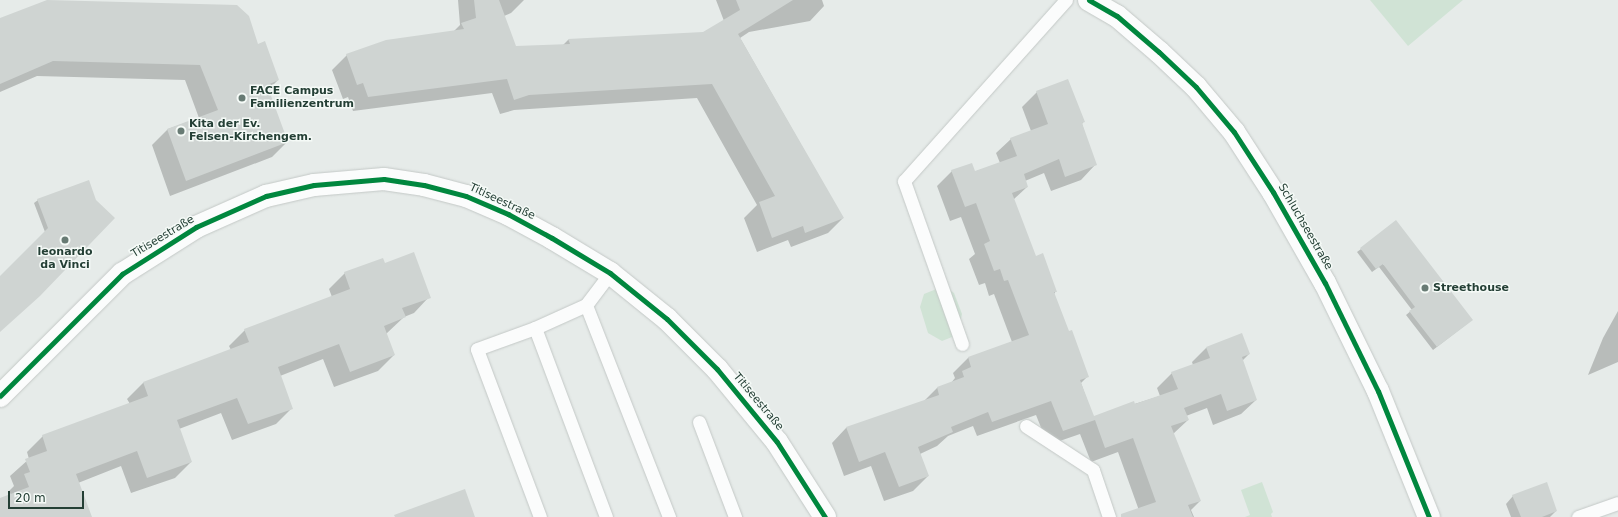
<!DOCTYPE html>
<html>
<head>
<meta charset="utf-8">
<style>
  body { margin:0 }
  #map { position:relative; width:1618px; height:517px; overflow:hidden; background:#e6ebe9; font-family:"DejaVu Sans",sans-serif }
  div>[style] { position:absolute }
  [style*='--x'] { left:calc(var(--x)*1px); top:calc(var(--y)*1px); width:calc(var(--w)*1px); rotate:calc(var(--a)*1deg) }
  .green>* { inset:0; background:#d0e3d5 }
  .shadow>* { inset:0; background:#0003 }
  .building>* { inset:0; background:#cfd4d2 }
  .roads { filter:drop-shadow(0 0 1px #c3c8c6) drop-shadow(0 0 1px #c3c8c6) }
  .lane>* { height:13px; margin:-6.5px; padding:0 6.5px; transform-origin:6.5px; border-radius:6.5px; background:#fbfcfc }
  .street>* { height:22px; margin:-11px; padding:0 11px; transform-origin:11px; border-radius:11px; background:#fbfcfc }
  .cycleway>* { height:5px; margin:-2.5px; padding:0 2.5px; transform-origin:2.5px; border-radius:2.5px; background:#00873e }
  .dots>* { width:11px; height:11px; translate:-50% -50%; box-sizing:border-box; border:2px solid #f5faf7; border-radius:50% }
  span { translate:-50% -50%; white-space:nowrap; text-align:center; line-height:1.15; -webkit-text-stroke:3px #f5faf7; paint-order:stroke }
  .poi-label { font-size:11px; color:#243f35; font-weight:700 }
  .left { translate:0 -50%; text-align:left }
  .street-label { font-size:11px; color:#243f35 }
  .scale { position:absolute; left:8px; top:491px; width:76px; height:18px; box-sizing:border-box; border:2px solid #243f35; border-top:0; padding-left:5px; font-size:12px; line-height:14px; white-space:nowrap; color:#243f35; -webkit-text-stroke:3px #f5faf7; paint-order:stroke }
</style>
</head>
<body>
<div id="map">
  <div class="green">
    <div style="clip-path:polygon(1370px 0,1463px 0,1408px 46px)"></div>
    <div style="clip-path:polygon(944px 286px,954px 293px,962px 314px,957px 335px,942px 341px,928px 333px,920px 307px,924px 294px)"></div>
    <div style="clip-path:polygon(1262px 482px,1273px 512px,1271px 514px,1272px 517px,1245px 517px,1250px 515px,1241px 490px)"></div>
  </div>
  <div class="shadow">
    <div style="clip-path:polygon(458px 0,524px 0,511px 13px,504px 16px,515px 47px,563px 45px,568px 40px,703px 33px,724px 21px,716px 0,822px 0,824px 6px,810px 21px,749px 32px,740px 38px,843px 218px,828px 233px,791px 247px,788px 240px,757px 252px,744px 218px,757px 205px,697px 98px,514px 110px,500px 114px,492px 93px,353px 111px,348px 97px,343px 99px,332px 70px,347px 55px,454px 31px,460px 25px)"></div>
    <div style="clip-path:polygon(0 19px,258px 45px,278px 80px,268px 90px,287px 142px,272px 157px,170px 196px,152px 145px,168px 129px,199px 118px,185px 80px,37px 76px,0 92px)"></div>
    <div style="clip-path:polygon(1037px 92px,1084px 121px,1082px 124px,1095px 165px,1081px 180px,1051px 191px,1044px 173px,1025px 181px,1027px 187px,1013px 200px,1035px 257px,1056px 291px,1054px 294px,1068px 332px,1088px 376px,1081px 383px,1093px 417px,1160px 396px,1157px 388px,1172px 373px,1193px 365px,1192px 362px,1206px 348px,1249px 354px,1242px 361px,1256px 400px,1241px 414px,1213px 425px,1207px 408px,1186px 416px,1188px 420px,1173px 434px,1200px 501px,1191px 510px,1194px 517px,1140px 517px,1141px 516px,1118px 452px,1091px 462px,1080px 434px,1048px 445px,1036px 415px,977px 436px,973px 426px,948px 436px,937px 446px,920px 454px,928px 476px,913px 491px,884px 501px,871px 466px,844px 476px,832px 443px,846px 428px,924px 401px,937px 388px,951px 383px,955px 378px,953px 373px,968px 358px,1012px 342px,994px 294px,989px 296px,985px 283px,979px 285px,969px 259px,975px 254px,961px 217px,950px 221px,937px 186px,952px 171px,974px 172px,1000px 163px,996px 153px,1011px 139px,1031px 131px,1022px 107px)"></div>
    <div style="clip-path:polygon(38px 200px,95px 200px,0 331px,0 278px,45px 232px,34px 203px)"></div>
    <div style="clip-path:polygon(1361px 249px,1468px 323px,1433px 350px,1406px 315px,1412px 310px,1379px 267px,1372px 272px,1357px 252px)"></div>
    <div style="clip-path:polygon(384px 264px,429px 297px,414px 313px,404px 317px,386px 334px,394px 355px,378px 371px,334px 387px,323px 359px,280px 376px,292px 408px,276px 424px,232px 440px,221px 413px,179px 429px,191px 462px,175px 478px,131px 493px,121px 466px,78px 483px,86px 517px,0 517px,0 499px,11px 495px,9px 491px,14px 486px,10px 476px,29px 459px,27px 452px,43px 436px,130px 404px,127px 399px,143px 383px,231px 350px,229px 346px,245px 330px,332px 297px,329px 289px,345px 273px)"></div>
    <div style="clip-path:polygon(1618px 311px,1618px 362px,1588px 375px,1603px 338px)"></div>
    <div style="clip-path:polygon(1513px 496px,1556px 511px,1550px 517px,1511px 517px,1506px 504px)"></div>
  </div>
  <div class="building">
    <div style="clip-path:polygon(47px 0,237px 5px,249px 16px,258px 44px,265px 41px,279px 80px,267px 85px,288px 142px,186px 181px,167px 129px,218px 110px,200px 65px,53px 61px,0 84px,0 18px)"></div>
    <div style="clip-path:polygon(474px 0,499px 0,516px 46px,570px 44px,568px 39px,703px 32px,740px 10px,736px 0,793px 0,738px 34px,844px 218px,805px 233px,803px 226px,772px 238px,759px 202px,775px 196px,712px 84px,529px 95px,514px 100px,507px 79px,368px 97px,363px 83px,357px 85px,346px 54px,386px 40px,464px 29px,461px 23px,476px 18px)"></div>
    <div style="clip-path:polygon(1068px 79px,1085px 122px,1082px 123px,1097px 165px,1065px 177px,1059px 159px,1024px 174px,1028px 187px,1012px 193px,1036px 256px,1043px 253px,1057px 292px,1054px 292px,1069px 331px,1072px 330px,1089px 377px,1080px 380px,1094px 416px,1134px 401px,1135px 404px,1178px 389px,1171px 372px,1210px 358px,1206px 347px,1242px 333px,1250px 354px,1242px 357px,1257px 400px,1227px 411px,1221px 394px,1184px 408px,1189px 420px,1171px 426px,1201px 501px,1188px 505px,1193px 517px,1121px 517px,1121px 514px,1156px 502px,1133px 438px,1105px 448px,1095px 420px,1063px 431px,1051px 401px,992px 422px,988px 412px,951px 427px,953px 432px,918px 447px,929px 476px,899px 487px,885px 452px,859px 462px,846px 427px,939px 395px,937px 387px,964px 377px,962px 371px,971px 367px,968px 357px,1029px 335px,1008px 280px,1004px 281px,1000px 269px,994px 271px,984px 244px,990px 241px,976px 203px,965px 207px,951px 170px,972px 163px,975px 171px,1017px 156px,1010px 138px,1048px 124px,1036px 91px)"></div>
    <div style="clip-path:polygon(89px 180px,96px 200px,115px 218px,40px 296px,0 332px,0 276px,48px 228px,37px 199px)"></div>
    <div style="clip-path:polygon(1396px 220px,1473px 320px,1437px 347px,1409px 311px,1415px 307px,1383px 264px,1376px 269px,1360px 248px)"></div>
    <div style="clip-path:polygon(414px 252px,431px 298px,402px 308px,406px 317px,384px 326px,395px 355px,350px 372px,339px 344px,278px 367px,293px 409px,248px 424px,237px 398px,177px 420px,192px 462px,147px 478px,137px 451px,76px 474px,92px 517px,0 517px,0 498px,29px 487px,24px 474px,30px 472px,25px 459px,47px 451px,42px 435px,148px 396px,143px 382px,249px 342px,244px 329px,350px 289px,344px 272px,383px 258px,385px 263px)"></div>
    <div style="clip-path:polygon(1547px 482px,1557px 511px,1542px 517px,1521px 517px,1512px 495px)"></div>
    <div style="clip-path:polygon(465px 489px,475px 517px,395px 517px,394px 515px)"></div>
  </div>
  <div class="roads">
    <div class="lane">
      <div style="--x:586;--y:305;--w:228;--a:68.6"></div>
      <div style="--x:535;--y:328;--w:202;--a:69.4"></div>
      <div style="--x:962;--y:344;--w:173;--a:-109.6"></div>
      <div style="--x:904;--y:181;--w:243;--a:-48.2"></div>
      <div style="--x:699;--y:422;--w:102;--a:69.2"></div>
      <div style="--x:1026;--y:426;--w:80;--a:33.3"></div>
      <div style="--x:1093;--y:470;--w:50;--a:71.2"></div>
      <div style="--x:540;--y:517;--w:179;--a:-110.6"></div>
      <div style="--x:477;--y:349;--w:62;--a:-19.9"></div>
      <div style="--x:535;--y:328;--w:56;--a:-24.3"></div>
      <div style="--x:586;--y:305;--w:40;--a:-53"></div>
      <div style="--x:1578;--y:517;--w:42;--a:-19.3"></div>
    </div>
    <div class="street">
      <div style="--x:1089;--y:0;--w:32;--a:30"></div>
      <div style="--x:1117;--y:16;--w:55;--a:40.6"></div>
      <div style="--x:1159;--y:52;--w:51;--a:43.4"></div>
      <div style="--x:1196;--y:87;--w:59;--a:49.8"></div>
      <div style="--x:1234;--y:132;--w:72;--a:57"></div>
      <div style="--x:1273;--y:192;--w:105;--a:60.3"></div>
      <div style="--x:1325;--y:283;--w:120;--a:63.9"></div>
      <div style="--x:1378;--y:391;--w:136;--a:68"></div>
      <div style="--x:0;--y:396;--w:173;--a:-45"></div>
      <div style="--x:122;--y:274;--w:88;--a:-32.4"></div>
      <div style="--x:196;--y:227;--w:77;--a:-23.9"></div>
      <div style="--x:266;--y:196;--w:49;--a:-12.9"></div>
      <div style="--x:314;--y:185;--w:70;--a:-4.9"></div>
      <div style="--x:384;--y:179;--w:40;--a:8.5"></div>
      <div style="--x:424;--y:185;--w:43;--a:14.7"></div>
      <div style="--x:466;--y:196;--w:46;--a:23.2"></div>
      <div style="--x:508;--y:214;--w:50;--a:28.6"></div>
      <div style="--x:552;--y:238;--w:68;--a:31.1"></div>
      <div style="--x:610;--y:273;--w:73;--a:38.9"></div>
      <div style="--x:667;--y:319;--w:71;--a:45"></div>
      <div style="--x:717;--y:369;--w:94;--a:50.6"></div>
      <div style="--x:777;--y:442;--w:89;--a:57.4"></div>
    </div>
  </div>
  <div class="cycleway">
    <div style="--x:1089;--y:0;--w:32;--a:30"></div>
    <div style="--x:1117;--y:16;--w:55;--a:40.6"></div>
    <div style="--x:1159;--y:52;--w:51;--a:43.4"></div>
    <div style="--x:1196;--y:87;--w:59;--a:49.8"></div>
    <div style="--x:1234;--y:132;--w:72;--a:57"></div>
    <div style="--x:1273;--y:192;--w:105;--a:60.3"></div>
    <div style="--x:1325;--y:283;--w:120;--a:63.9"></div>
    <div style="--x:1378;--y:391;--w:136;--a:68"></div>
    <div style="--x:0;--y:396;--w:173;--a:-45"></div>
    <div style="--x:122;--y:274;--w:88;--a:-32.4"></div>
    <div style="--x:196;--y:227;--w:77;--a:-23.9"></div>
    <div style="--x:266;--y:196;--w:49;--a:-12.9"></div>
    <div style="--x:314;--y:185;--w:70;--a:-4.9"></div>
    <div style="--x:384;--y:179;--w:40;--a:8.5"></div>
    <div style="--x:424;--y:185;--w:43;--a:14.7"></div>
    <div style="--x:466;--y:196;--w:46;--a:23.2"></div>
    <div style="--x:508;--y:214;--w:50;--a:28.6"></div>
    <div style="--x:552;--y:238;--w:68;--a:31.1"></div>
    <div style="--x:610;--y:273;--w:73;--a:38.9"></div>
    <div style="--x:667;--y:319;--w:71;--a:45"></div>
    <div style="--x:717;--y:369;--w:94;--a:50.6"></div>
    <div style="--x:777;--y:442;--w:89;--a:57.4"></div>
  </div>
  <div class="dots">
    <div style="left:242px;top:98px;background:#687b74"></div>
    <div style="left:181px;top:131px;background:#687b74"></div>
    <div style="left:65px;top:240px;background:#687b74"></div>
    <div style="left:1425px;top:288px;background:#687b74"></div>
  </div>
  <div class="poi-label">
    <span class="left" style="left:250px;top:98px">FACE Campus<br>Familienzentrum</span>
    <span class="left" style="left:189px;top:131px">Kita der Ev.<br>Felsen-Kirchengem.</span>
    <span style="left:65px;top:259px">leonardo<br>da Vinci</span>
    <span class="left" style="left:1433px;top:288px">Streethouse</span>
  </div>
  <div class="street-label">
    <span style="left:502px;top:202px;rotate:25deg">Titiseestraße</span>
    <span style="left:1305px;top:227px;rotate:60deg">Schluchseestraße</span>
    <span style="left:163px;top:237px;rotate:-31deg">Titiseestraße</span>
    <span style="left:758px;top:402px;rotate:50deg">Titiseestraße</span>
  </div>
  <div class="scale">20 m</div>
</div>
</body>
</html>
